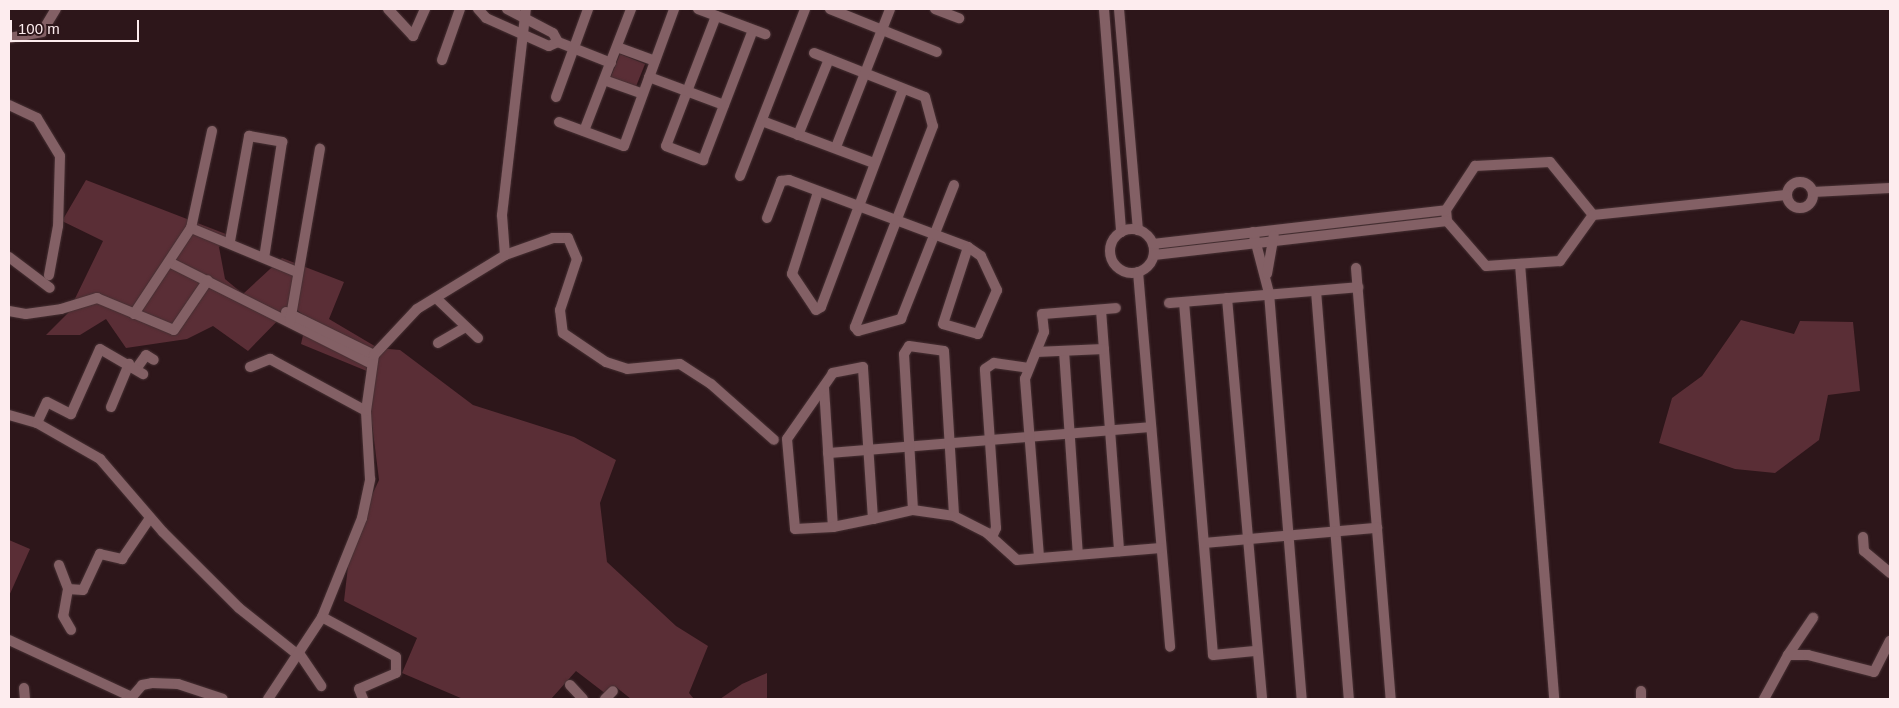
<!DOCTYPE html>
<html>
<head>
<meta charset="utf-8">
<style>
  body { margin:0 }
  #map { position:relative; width:1899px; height:708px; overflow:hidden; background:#2d161a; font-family:Arial,sans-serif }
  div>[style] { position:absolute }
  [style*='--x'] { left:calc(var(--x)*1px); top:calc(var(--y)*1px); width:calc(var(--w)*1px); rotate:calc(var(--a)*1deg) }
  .green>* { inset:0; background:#5a2e36; transform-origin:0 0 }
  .roads { filter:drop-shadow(0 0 1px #463033) drop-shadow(0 0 1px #463033) }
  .street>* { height:10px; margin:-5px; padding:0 5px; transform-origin:5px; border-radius:5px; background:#836065 }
  .street>.ring { margin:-5px; padding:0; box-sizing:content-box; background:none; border:10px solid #836065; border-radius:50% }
  span { translate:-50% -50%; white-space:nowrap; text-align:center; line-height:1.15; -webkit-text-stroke:4px #2d161a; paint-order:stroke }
  .frame { position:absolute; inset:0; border:10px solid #fdecee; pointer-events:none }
  .scale { position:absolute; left:10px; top:20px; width:129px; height:22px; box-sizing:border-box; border:2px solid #fdecee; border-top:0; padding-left:6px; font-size:15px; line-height:18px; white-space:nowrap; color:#fdecee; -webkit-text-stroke:4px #2d161a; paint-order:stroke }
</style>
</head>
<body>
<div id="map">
  <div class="green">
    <div style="left:620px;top:54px;width:27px;height:25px;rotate:22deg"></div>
    <div style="clip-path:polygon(86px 180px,231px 236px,219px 247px,225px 279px,243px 294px,282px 258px,344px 282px,329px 319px,378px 348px,400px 350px,473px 405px,574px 437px,616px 460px,600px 503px,607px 562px,676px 626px,708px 646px,689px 693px,694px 699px,631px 699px,616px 687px,606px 694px,576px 671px,551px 699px,463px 699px,402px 673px,417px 638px,344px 601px,351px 540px,379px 480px,369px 400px,374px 374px,301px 344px,307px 318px,292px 306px,248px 351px,213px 326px,187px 339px,126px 348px,106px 319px,80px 335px,46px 335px,68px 313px,103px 241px,62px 221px)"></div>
    <div style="clip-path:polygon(1741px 320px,1794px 334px,1800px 321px,1853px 322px,1860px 391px,1828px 395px,1819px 440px,1775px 473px,1735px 469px,1659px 443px,1672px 398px,1702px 376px)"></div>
    <div style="clip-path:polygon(9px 540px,30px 549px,9px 596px)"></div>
    <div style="clip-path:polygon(767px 673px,767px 699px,720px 699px,742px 684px)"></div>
  </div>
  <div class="roads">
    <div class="street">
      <div style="--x:388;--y:9;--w:37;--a:47"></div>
      <div style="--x:413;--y:36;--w:30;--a:-66"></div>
      <div style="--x:478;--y:9;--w:12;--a:48"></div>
      <div style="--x:486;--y:18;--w:69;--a:24"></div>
      <div style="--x:549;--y:46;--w:10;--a:-24"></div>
      <div style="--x:558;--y:42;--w:57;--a:21.6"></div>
      <div style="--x:507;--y:9;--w:52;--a:27.6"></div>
      <div style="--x:553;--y:33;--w:10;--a:61"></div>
      <div style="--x:698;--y:9;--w:72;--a:20.5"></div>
      <div style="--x:830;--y:9;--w:115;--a:21.9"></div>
      <div style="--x:935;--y:9;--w:26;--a:21"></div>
      <div style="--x:1104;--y:9;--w:224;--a:85.6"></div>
      <div style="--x:1119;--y:9;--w:222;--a:85.1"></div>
      <div style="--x:716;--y:16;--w:139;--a:111"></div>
      <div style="--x:666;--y:146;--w:40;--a:21"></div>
      <div style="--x:703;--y:160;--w:139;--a:-69"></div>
      <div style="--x:9;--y:38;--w:34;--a:-10"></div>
      <div style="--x:42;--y:32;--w:27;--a:-59"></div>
      <div style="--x:617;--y:47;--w:40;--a:20.2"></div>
      <div style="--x:814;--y:53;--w:119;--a:21.6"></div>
      <div style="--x:925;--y:97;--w:30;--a:75"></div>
      <div style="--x:933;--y:126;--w:216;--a:111.2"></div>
      <div style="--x:855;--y:327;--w:5;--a:53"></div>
      <div style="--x:858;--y:331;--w:45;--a:-15.6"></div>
      <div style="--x:901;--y:319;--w:144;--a:-68.4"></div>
      <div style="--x:442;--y:60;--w:54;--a:-70.6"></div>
      <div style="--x:649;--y:77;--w:80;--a:20.5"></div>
      <div style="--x:604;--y:80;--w:41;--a:19.7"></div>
      <div style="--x:556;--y:97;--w:94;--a:-70"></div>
      <div style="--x:9;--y:105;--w:31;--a:25"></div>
      <div style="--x:37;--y:118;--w:44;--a:58.8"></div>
      <div style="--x:60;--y:156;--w:70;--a:91.6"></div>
      <div style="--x:58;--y:226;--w:50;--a:100.4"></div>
      <div style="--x:762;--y:121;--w:120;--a:20.6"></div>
      <div style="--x:559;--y:122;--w:69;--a:20.3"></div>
      <div style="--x:624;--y:146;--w:146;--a:-69.9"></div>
      <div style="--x:212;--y:131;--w:99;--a:102.2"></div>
      <div style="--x:191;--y:228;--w:115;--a:22.5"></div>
      <div style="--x:584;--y:131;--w:131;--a:-68.9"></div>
      <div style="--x:798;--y:135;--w:82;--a:-67.8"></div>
      <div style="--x:836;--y:147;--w:148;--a:-68.6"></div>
      <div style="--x:1550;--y:162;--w:68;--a:50.9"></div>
      <div style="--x:1593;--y:215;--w:57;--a:125.7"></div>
      <div style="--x:1560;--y:261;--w:74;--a:176.1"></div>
      <div style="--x:1486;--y:266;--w:60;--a:-130.9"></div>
      <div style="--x:1447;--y:221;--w:11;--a:-95"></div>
      <div style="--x:1446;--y:210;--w:53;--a:-56.6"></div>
      <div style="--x:1475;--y:166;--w:75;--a:-3.1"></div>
      <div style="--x:740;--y:176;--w:179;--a:-68.7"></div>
      <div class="ring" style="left:1787px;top:182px;width:16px;height:16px"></div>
      <div style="--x:818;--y:192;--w:86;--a:107.6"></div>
      <div style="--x:792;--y:274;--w:43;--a:56.3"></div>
      <div style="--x:816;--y:310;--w:6;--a:-31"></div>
      <div style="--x:821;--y:307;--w:233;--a:-69.4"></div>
      <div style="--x:1813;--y:192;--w:77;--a:-3"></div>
      <div style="--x:1593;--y:215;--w:194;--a:-5.9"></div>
      <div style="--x:767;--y:218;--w:40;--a:-69"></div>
      <div style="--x:781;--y:181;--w:8;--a:-7"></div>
      <div style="--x:789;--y:180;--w:191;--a:20.5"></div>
      <div style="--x:968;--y:247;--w:16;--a:35"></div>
      <div style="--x:981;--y:256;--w:38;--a:65"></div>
      <div style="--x:997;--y:290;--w:48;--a:113.4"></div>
      <div style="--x:978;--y:334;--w:36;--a:-164"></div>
      <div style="--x:943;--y:324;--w:81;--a:-72"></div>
      <div class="ring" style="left:1110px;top:229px;width:34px;height:34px"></div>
      <div style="--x:1253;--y:232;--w:63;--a:75.3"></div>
      <div style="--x:1269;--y:293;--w:407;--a:85.4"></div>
      <div style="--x:230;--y:241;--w:107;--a:-79.7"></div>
      <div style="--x:249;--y:136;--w:34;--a:10"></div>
      <div style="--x:282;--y:142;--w:117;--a:98.8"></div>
      <div style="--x:1153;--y:244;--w:295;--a:-6.6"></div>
      <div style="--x:505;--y:255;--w:51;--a:-19.5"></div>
      <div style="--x:553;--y:238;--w:15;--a:0"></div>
      <div style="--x:568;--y:238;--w:23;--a:67"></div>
      <div style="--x:577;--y:259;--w:54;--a:108.4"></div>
      <div style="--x:560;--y:310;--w:23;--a:83"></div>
      <div style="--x:563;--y:333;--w:52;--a:34"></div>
      <div style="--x:606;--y:362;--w:22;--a:18"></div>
      <div style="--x:627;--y:369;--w:53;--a:-5.4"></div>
      <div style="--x:680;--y:364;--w:37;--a:33"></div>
      <div style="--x:711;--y:384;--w:84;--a:41.6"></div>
      <div style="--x:1154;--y:255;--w:295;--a:-6.6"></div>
      <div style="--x:9;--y:257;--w:51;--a:37.1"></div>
      <div style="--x:169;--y:262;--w:225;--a:26.7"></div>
      <div style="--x:1520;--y:264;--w:436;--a:85.5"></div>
      <div style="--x:1356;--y:268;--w:432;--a:85.4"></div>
      <div style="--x:1138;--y:272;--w:376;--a:85.1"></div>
      <div style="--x:1267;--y:274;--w:39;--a:-80"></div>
      <div style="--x:1316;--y:291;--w:409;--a:85.4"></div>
      <div style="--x:436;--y:298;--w:58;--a:43.6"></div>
      <div style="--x:1227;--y:298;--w:403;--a:85"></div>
      <div style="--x:1184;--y:302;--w:354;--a:85.3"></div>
      <div style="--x:1213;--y:655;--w:42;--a:-5.4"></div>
      <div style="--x:1169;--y:303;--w:190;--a:-4.8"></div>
      <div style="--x:1101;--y:310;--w:242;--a:85.7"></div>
      <div style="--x:9;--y:311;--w:17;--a:10"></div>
      <div style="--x:26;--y:314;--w:35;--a:-8"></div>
      <div style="--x:61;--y:309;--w:38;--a:-17"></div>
      <div style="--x:97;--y:298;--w:83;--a:22.6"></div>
      <div style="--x:174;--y:330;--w:60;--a:-55.8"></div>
      <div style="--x:286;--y:312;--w:98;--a:26"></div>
      <div style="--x:134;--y:314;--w:103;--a:-56.5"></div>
      <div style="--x:290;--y:322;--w:176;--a:-80.2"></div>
      <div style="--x:438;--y:343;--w:32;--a:-30"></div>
      <div style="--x:1064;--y:351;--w:203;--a:86.1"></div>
      <div style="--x:1036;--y:352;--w:68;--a:-2.5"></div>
      <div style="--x:250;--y:367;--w:22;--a:-22"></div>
      <div style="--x:270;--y:359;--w:109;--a:28.4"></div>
      <div style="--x:136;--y:369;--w:17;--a:-54"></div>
      <div style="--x:146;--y:355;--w:9;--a:32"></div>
      <div style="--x:824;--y:388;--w:139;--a:86.3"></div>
      <div style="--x:111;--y:407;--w:47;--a:-67.3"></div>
      <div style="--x:9;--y:415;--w:29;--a:16"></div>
      <div style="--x:37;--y:423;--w:73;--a:29.7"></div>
      <div style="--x:100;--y:459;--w:96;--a:49.2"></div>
      <div style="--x:163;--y:532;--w:107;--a:45"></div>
      <div style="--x:239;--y:608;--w:75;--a:38.5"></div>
      <div style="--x:37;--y:423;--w:23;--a:-65"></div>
      <div style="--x:47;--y:402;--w:27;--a:27"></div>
      <div style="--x:71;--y:414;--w:71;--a:-66"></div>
      <div style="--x:100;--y:349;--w:50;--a:30.2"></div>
      <div style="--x:828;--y:453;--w:324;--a:-4.6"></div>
      <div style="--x:913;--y:510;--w:156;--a:-93.3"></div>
      <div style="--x:904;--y:354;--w:9;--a:-58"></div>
      <div style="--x:909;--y:346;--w:35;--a:8"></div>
      <div style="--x:944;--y:351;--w:165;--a:86.5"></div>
      <div style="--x:873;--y:519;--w:152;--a:-93.8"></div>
      <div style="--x:863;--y:367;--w:31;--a:169"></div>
      <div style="--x:833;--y:373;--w:80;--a:124.9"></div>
      <div style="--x:787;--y:439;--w:90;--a:84.9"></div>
      <div style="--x:795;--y:529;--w:38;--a:-3"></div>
      <div style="--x:833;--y:527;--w:41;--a:-11.3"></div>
      <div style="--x:873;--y:519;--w:41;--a:-12.7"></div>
      <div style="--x:913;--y:510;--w:41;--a:8.3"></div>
      <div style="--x:954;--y:516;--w:37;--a:27"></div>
      <div style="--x:987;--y:533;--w:40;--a:42"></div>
      <div style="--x:1017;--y:560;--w:144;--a:-4.8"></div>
      <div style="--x:992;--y:537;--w:10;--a:-66"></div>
      <div style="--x:996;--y:528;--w:159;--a:-94"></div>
      <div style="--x:985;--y:369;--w:11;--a:-34"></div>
      <div style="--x:994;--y:363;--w:35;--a:8"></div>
      <div style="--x:1863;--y:537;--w:14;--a:86"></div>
      <div style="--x:1864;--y:551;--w:34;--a:40"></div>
      <div style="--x:1204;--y:543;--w:174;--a:-5"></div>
      <div style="--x:1039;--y:557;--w:179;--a:-94.5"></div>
      <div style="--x:1025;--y:379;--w:51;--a:-68"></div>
      <div style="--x:1044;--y:332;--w:18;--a:-96"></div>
      <div style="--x:1042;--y:314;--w:74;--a:-4.6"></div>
      <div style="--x:59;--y:565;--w:26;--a:69"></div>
      <div style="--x:68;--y:589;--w:15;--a:4"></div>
      <div style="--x:83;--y:590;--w:40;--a:-65"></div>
      <div style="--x:100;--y:554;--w:23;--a:13"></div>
      <div style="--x:122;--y:559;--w:50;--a:-55.7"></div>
      <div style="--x:68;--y:589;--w:27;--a:100"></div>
      <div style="--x:63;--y:616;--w:16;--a:60"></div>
      <div style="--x:322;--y:617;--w:84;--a:28.4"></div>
      <div style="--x:396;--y:657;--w:16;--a:90"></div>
      <div style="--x:396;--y:673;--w:40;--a:156.6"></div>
      <div style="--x:359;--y:689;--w:11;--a:68"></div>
      <div style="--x:9;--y:640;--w:136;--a:24.9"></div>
      <div style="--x:299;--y:653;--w:40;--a:56"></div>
      <div style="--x:1788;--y:655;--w:45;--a:-56"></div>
      <div style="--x:570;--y:685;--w:19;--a:47"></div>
      <div style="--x:24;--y:688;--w:11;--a:85"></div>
      <div style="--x:1641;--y:691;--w:8;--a:90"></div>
      <div style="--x:130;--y:699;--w:18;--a:-49"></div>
      <div style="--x:142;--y:685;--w:10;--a:-11"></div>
      <div style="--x:152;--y:683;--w:26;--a:2"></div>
      <div style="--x:178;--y:684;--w:47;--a:18.4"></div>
      <div style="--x:268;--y:699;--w:98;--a:-56.6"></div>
      <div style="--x:322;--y:617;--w:107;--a:-68"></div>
      <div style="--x:362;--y:518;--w:40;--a:-78"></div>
      <div style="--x:370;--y:479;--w:68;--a:-93.4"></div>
      <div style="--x:366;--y:411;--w:57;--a:-81.9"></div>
      <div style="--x:374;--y:355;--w:63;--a:-46.9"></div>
      <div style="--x:417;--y:309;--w:103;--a:-31.5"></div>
      <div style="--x:505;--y:255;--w:40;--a:-94.3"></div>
      <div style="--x:502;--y:215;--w:207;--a:-83.4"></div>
      <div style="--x:605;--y:699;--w:11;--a:-45"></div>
      <div style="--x:1764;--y:699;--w:50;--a:-61.4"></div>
      <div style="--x:1788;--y:655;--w:20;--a:0"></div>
      <div style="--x:1808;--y:655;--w:68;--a:14.4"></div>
      <div style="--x:1874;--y:672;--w:35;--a:-63"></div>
    </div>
  </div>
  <div class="frame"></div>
  <div class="scale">100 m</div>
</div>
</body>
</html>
